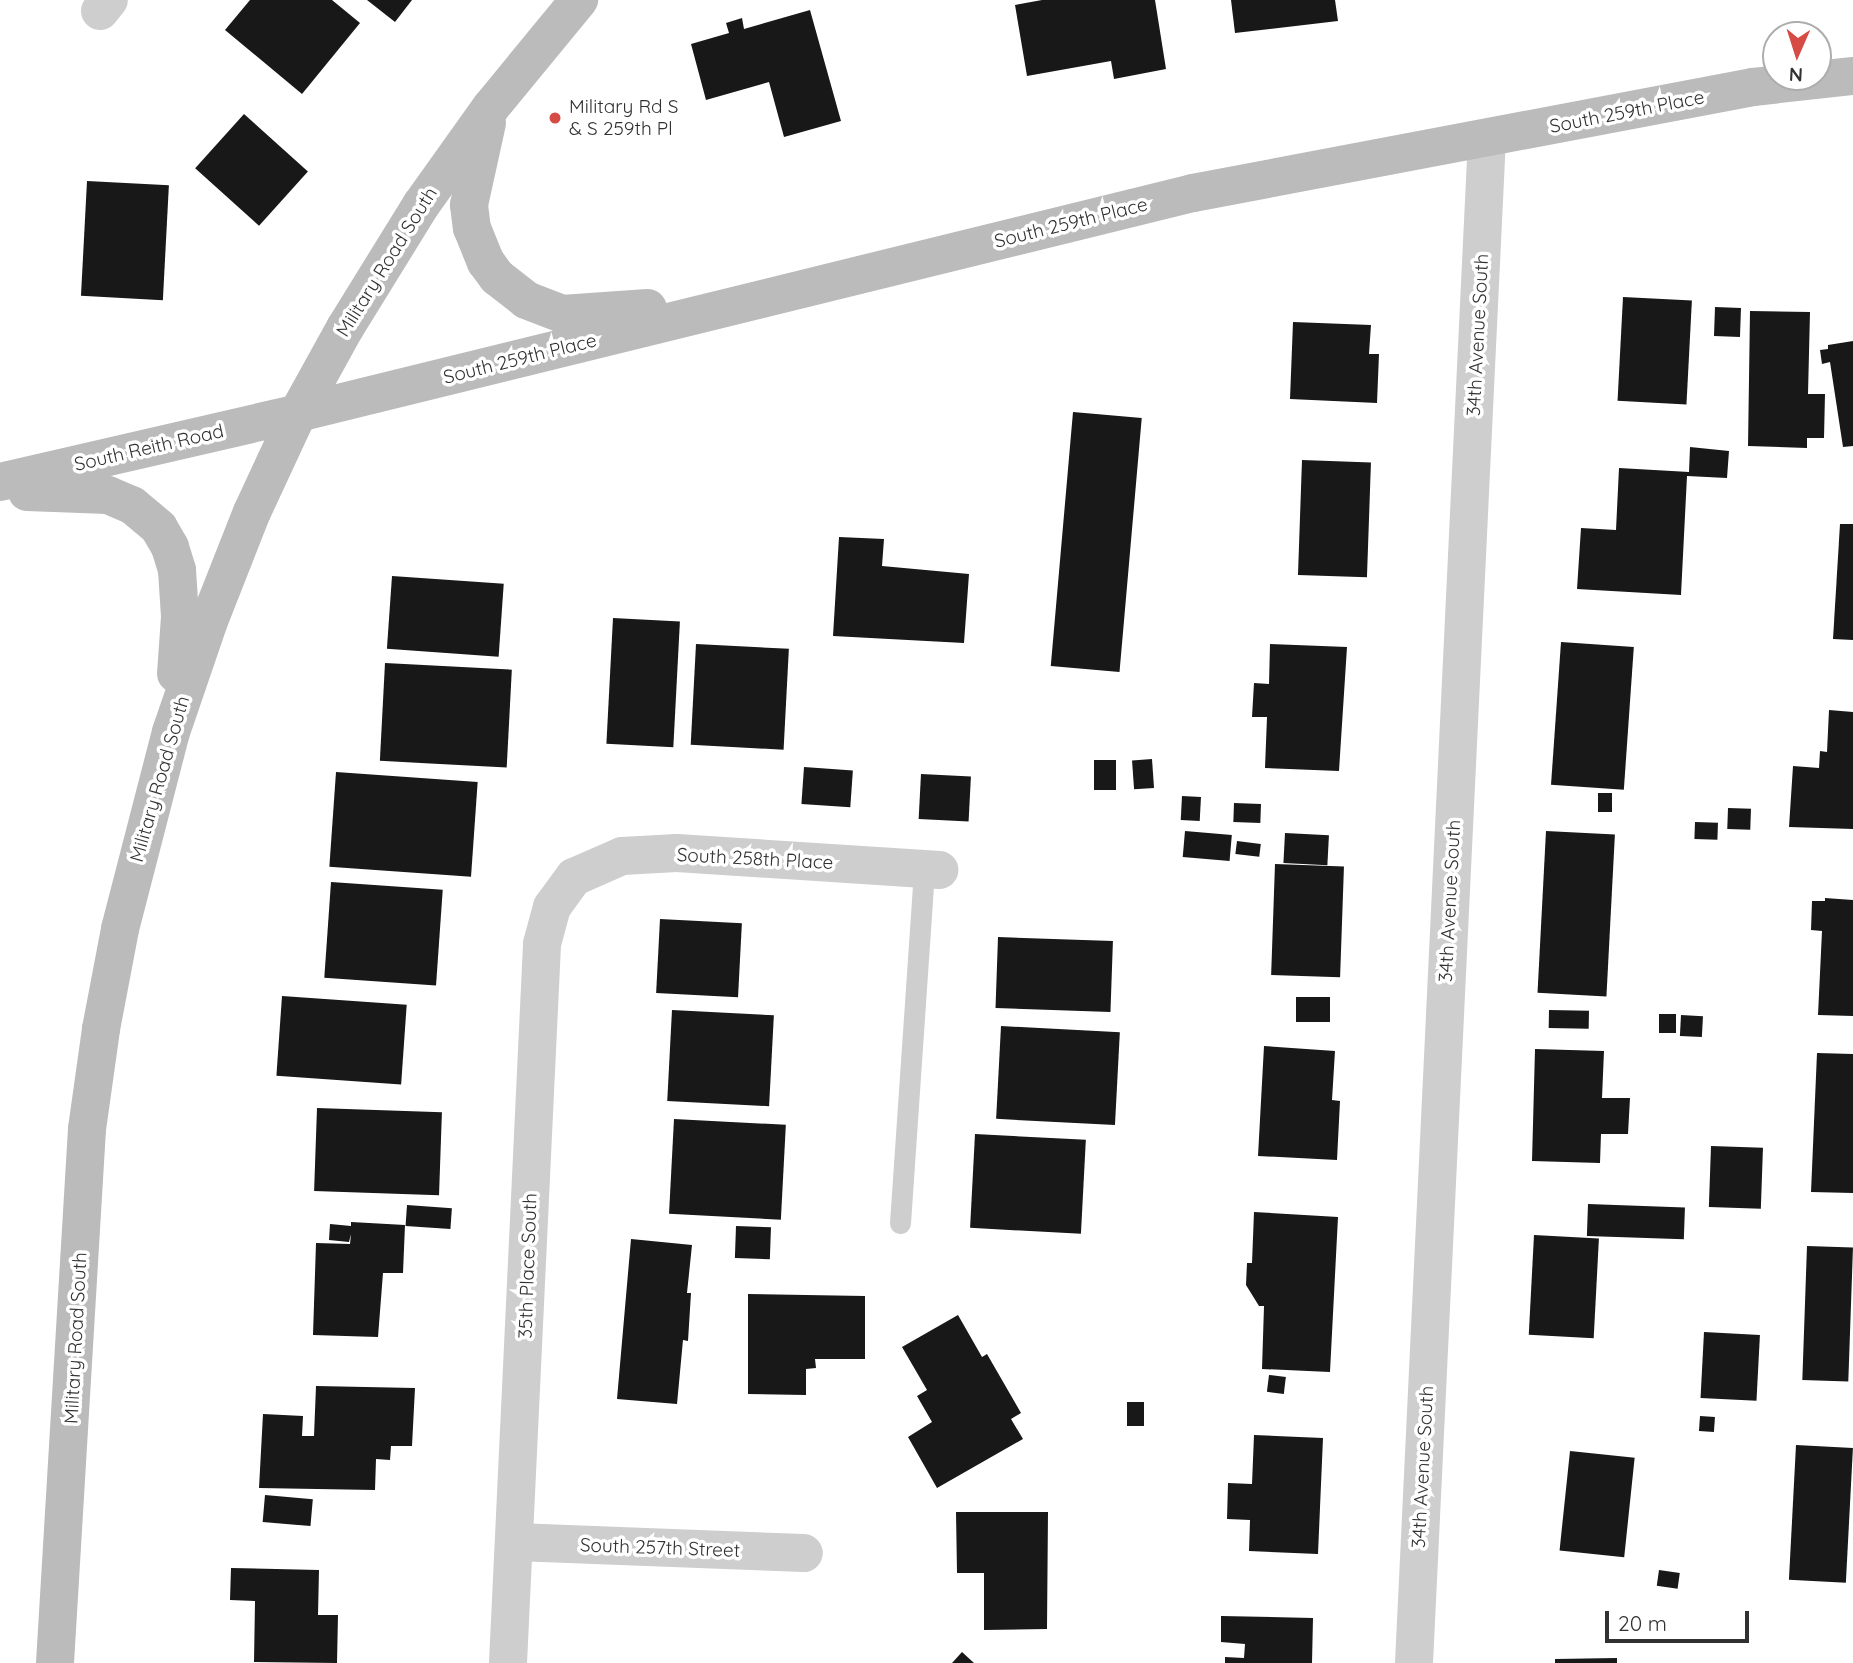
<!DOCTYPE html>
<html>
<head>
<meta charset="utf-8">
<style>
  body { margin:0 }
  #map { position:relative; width:1853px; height:1663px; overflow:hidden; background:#fff; font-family:Quicksand,sans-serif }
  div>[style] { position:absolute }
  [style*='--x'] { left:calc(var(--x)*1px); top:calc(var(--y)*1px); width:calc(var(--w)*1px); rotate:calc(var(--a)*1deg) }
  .building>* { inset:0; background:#181818; transform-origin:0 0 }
  .lane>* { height:21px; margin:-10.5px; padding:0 10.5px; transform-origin:10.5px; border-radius:10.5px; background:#cecece }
  .street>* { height:38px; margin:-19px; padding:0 19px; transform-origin:19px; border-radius:19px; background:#cecece }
  .secondary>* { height:38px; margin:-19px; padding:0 19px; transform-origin:19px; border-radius:19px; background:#bbb }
  .dots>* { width:19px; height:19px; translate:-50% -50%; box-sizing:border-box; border:4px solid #fff; border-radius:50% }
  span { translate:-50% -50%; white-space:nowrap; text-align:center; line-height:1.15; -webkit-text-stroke:7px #fff; paint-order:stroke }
  .poi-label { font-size:19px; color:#313131 }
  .left { translate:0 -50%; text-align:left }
  .street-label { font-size:19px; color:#313131 }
  .north { position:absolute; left:1762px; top:21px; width:70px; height:70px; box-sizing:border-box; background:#fff; border:2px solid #adadad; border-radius:50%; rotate:183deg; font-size:19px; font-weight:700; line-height:28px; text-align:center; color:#313131 }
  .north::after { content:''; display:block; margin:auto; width:24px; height:32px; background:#d64b44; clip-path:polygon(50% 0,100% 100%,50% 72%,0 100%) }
  .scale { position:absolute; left:1605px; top:1611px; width:144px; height:32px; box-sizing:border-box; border:4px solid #313131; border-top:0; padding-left:9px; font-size:21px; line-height:24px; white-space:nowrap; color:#313131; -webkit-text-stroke:5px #fff; paint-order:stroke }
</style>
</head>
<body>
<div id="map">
  <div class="building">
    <div style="clip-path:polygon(250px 0,332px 0,360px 23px,302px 94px,225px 30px)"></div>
    <div style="clip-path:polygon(367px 0,412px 0,395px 22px)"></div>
    <div style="clip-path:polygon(1042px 0,1155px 0,1166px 69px,1114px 79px,1111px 61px,1027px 76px,1015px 5px)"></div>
    <div style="clip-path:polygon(1231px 0,1335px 0,1338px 21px,1235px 33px)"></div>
    <div style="clip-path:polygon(810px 10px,841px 121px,784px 137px,769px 82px,706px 100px,691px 44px,729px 33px,726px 23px,742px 18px,744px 29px)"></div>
    <div style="left:244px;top:114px;width:86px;height:73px;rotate:42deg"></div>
    <div style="left:87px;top:181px;width:82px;height:115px;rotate:3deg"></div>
    <div style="left:1623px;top:297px;width:69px;height:104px;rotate:3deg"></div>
    <div style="left:1715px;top:307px;width:26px;height:29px;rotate:2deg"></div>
    <div style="clip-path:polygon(1750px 311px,1810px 312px,1808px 394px,1825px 394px,1824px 438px,1807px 438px,1807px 448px,1748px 446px)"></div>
    <div style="clip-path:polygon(1293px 322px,1371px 325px,1369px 354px,1379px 354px,1377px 403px,1290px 399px)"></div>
    <div style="clip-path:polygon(1853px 341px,1853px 446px,1843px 447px,1830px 362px,1822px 364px,1820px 350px,1828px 349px,1828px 345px)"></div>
    <div style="left:1073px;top:412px;width:69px;height:255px;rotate:5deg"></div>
    <div style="clip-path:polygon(1690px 447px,1729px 451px,1727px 478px,1687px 476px,1681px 595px,1577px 589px,1581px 528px,1616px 530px,1619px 468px,1689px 472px)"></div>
    <div style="left:1302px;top:460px;width:69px;height:115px;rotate:2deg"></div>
    <div style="clip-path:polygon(1840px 524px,1853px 524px,1853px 640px,1833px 639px)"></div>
    <div style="clip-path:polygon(839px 537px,884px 539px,882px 566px,969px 574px,964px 643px,833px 636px)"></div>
    <div style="left:392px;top:576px;width:112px;height:73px;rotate:4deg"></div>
    <div style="left:613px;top:618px;width:67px;height:126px;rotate:3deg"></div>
    <div style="left:1561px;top:642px;width:73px;height:143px;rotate:4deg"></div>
    <div style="left:696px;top:644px;width:93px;height:101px;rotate:3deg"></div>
    <div style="clip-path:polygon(1270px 644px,1347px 647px,1339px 771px,1265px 768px,1267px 717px,1252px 717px,1254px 683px,1269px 684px)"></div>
    <div style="left:385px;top:663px;width:127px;height:98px;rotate:3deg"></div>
    <div style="clip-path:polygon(1829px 710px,1853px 712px,1853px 829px,1789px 827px,1793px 766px,1819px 768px,1820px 751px,1827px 752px)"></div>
    <div style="left:1152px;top:759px;width:29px;height:20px;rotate:86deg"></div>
    <div style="left:1116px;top:760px;width:30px;height:22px;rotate:90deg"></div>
    <div style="left:804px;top:767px;width:49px;height:37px;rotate:4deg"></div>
    <div style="left:336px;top:772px;width:142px;height:95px;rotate:4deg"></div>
    <div style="left:921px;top:774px;width:50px;height:45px;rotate:3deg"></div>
    <div style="left:1598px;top:793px;width:14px;height:19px"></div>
    <div style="left:1182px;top:796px;width:19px;height:24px;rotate:3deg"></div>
    <div style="left:1234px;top:803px;width:27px;height:19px;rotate:2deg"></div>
    <div style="left:1728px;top:808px;width:23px;height:21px;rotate:2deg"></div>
    <div style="left:1695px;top:822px;width:23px;height:17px;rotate:2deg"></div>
    <div style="left:1185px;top:831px;width:47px;height:26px;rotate:5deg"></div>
    <div style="left:1546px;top:831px;width:69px;height:162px;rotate:3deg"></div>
    <div style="left:1285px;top:833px;width:44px;height:30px;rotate:3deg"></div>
    <div style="left:1237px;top:841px;width:24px;height:13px;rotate:7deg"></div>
    <div style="left:1275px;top:864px;width:69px;height:111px;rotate:2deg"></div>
    <div style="left:331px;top:882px;width:112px;height:96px;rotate:4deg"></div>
    <div style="clip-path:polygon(1825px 898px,1853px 900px,1853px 1016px,1818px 1015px,1822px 931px,1811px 930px,1812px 901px,1825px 901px)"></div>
    <div style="left:660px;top:919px;width:82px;height:74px;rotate:3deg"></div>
    <div style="left:998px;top:937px;width:115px;height:71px;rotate:2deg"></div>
    <div style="left:282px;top:996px;width:125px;height:80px;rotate:4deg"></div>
    <div style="left:1296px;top:997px;width:34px;height:25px"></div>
    <div style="left:672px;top:1010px;width:102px;height:91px;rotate:3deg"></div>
    <div style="left:1549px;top:1010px;width:40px;height:18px;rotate:1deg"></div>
    <div style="left:1659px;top:1014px;width:17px;height:19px"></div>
    <div style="left:1681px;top:1015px;width:22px;height:21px;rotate:3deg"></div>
    <div style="left:1001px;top:1026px;width:119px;height:93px;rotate:3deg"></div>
    <div style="clip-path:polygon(1264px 1046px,1335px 1051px,1332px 1100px,1340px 1101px,1337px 1160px,1258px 1156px)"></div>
    <div style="clip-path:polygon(1535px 1049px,1604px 1051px,1602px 1098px,1630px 1098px,1628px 1134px,1601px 1134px,1600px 1163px,1532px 1161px)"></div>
    <div style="clip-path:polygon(1817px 1053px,1853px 1054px,1853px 1193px,1811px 1192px)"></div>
    <div style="left:317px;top:1108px;width:125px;height:83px;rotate:2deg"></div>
    <div style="left:674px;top:1119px;width:112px;height:95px;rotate:3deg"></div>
    <div style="left:975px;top:1134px;width:111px;height:94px;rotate:3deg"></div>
    <div style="left:1711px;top:1146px;width:52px;height:61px;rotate:2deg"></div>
    <div style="left:1588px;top:1204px;width:97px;height:32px;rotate:2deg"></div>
    <div style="left:407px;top:1205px;width:45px;height:21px;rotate:4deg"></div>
    <div style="clip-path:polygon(1254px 1212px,1338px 1217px,1330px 1372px,1262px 1369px,1264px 1306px,1259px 1306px,1246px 1285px,1247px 1263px,1252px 1263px)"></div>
    <div style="clip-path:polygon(351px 1222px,405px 1225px,403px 1273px,383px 1273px,378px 1337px,313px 1335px,316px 1243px,350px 1244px,351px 1234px,349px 1242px,329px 1240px,330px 1224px,351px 1226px)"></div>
    <div style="left:736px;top:1226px;width:35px;height:32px;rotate:2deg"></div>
    <div style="left:1534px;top:1235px;width:65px;height:100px;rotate:3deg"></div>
    <div style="clip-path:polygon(631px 1239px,692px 1245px,687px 1293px,691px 1293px,688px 1341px,683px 1340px,677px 1404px,617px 1399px)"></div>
    <div style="left:1807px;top:1246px;width:46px;height:134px;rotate:2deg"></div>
    <div style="clip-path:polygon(748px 1294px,865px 1296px,865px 1359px,815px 1359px,816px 1368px,806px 1369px,806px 1395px,748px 1394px)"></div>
    <div style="clip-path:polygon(958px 1315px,982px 1357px,987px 1354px,1021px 1413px,1011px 1419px,1023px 1439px,937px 1488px,908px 1437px,932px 1422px,917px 1396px,927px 1390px,902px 1347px)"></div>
    <div style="left:1704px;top:1332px;width:56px;height:66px;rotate:3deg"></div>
    <div style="left:1269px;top:1375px;width:17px;height:17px;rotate:7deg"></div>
    <div style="clip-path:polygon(316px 1386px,415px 1388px,412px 1446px,391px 1446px,390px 1460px,376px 1459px,375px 1490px,259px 1488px,263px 1414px,303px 1416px,302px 1436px,314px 1436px)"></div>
    <div style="left:1127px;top:1402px;width:17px;height:24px"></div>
    <div style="left:1700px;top:1416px;width:15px;height:15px;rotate:4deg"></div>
    <div style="clip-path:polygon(1254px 1435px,1323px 1438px,1318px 1554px,1249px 1551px,1250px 1520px,1227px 1519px,1228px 1483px,1252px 1484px)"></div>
    <div style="left:1796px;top:1445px;width:57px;height:135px;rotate:3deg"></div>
    <div style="left:1570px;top:1451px;width:65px;height:100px;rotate:6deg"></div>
    <div style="left:265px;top:1495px;width:48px;height:27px;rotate:5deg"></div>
    <div style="clip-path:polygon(956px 1512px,1048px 1512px,1047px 1629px,984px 1630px,984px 1573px,957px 1573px)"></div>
    <div style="clip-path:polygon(231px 1568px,319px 1570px,318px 1615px,338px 1615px,337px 1663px,254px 1662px,255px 1601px,230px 1600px)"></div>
    <div style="left:1659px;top:1570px;width:21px;height:16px;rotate:8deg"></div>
    <div style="clip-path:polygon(1221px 1616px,1313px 1618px,1312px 1663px,1225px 1663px,1225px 1657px,1244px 1658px,1245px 1644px,1221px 1642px)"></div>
    <div style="clip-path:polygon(962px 1652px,974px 1663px,952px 1663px)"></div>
    <div style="clip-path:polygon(1617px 1658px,1617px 1663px,1555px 1663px,1555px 1659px)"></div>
  </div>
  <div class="lane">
    <div style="--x:900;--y:1223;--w:355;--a:-86.1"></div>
  </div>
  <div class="street">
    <div style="--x:100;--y:11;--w:14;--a:-51"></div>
    <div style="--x:516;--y:1542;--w:288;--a:2.2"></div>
    <div style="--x:508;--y:1663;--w:720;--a:-87.29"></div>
    <div style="--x:542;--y:944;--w:38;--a:-75"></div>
    <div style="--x:552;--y:907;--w:37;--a:-54"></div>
    <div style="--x:574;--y:877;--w:52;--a:-23.6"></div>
    <div style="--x:622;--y:856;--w:55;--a:-3.1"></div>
    <div style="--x:677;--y:853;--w:263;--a:3.7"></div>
    <div style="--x:1414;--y:1663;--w:1526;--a:-87.26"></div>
  </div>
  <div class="secondary">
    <div style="--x:487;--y:123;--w:84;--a:102.4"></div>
    <div style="--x:469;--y:205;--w:23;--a:83"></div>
    <div style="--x:472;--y:228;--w:37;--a:68"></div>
    <div style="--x:486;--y:262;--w:19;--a:54"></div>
    <div style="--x:497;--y:277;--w:37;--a:38"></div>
    <div style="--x:526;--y:300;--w:39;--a:21"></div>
    <div style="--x:562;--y:314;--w:86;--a:-4"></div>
    <div style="--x:0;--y:482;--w:306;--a:-13"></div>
    <div style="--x:298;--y:413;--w:922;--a:-13.81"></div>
    <div style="--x:1193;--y:193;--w:570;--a:-10.72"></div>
    <div style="--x:1753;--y:87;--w:101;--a:-6.3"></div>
    <div style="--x:27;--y:492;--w:81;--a:2.1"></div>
    <div style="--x:108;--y:495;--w:26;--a:23"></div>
    <div style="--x:132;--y:505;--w:35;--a:40"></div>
    <div style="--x:159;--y:528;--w:22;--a:60"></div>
    <div style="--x:170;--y:547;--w:24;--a:73"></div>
    <div style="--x:177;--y:570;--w:47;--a:86.3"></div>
    <div style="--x:180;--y:617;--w:57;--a:94"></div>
    <div style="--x:55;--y:1663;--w:535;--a:-86.57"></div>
    <div style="--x:87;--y:1129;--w:101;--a:-82"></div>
    <div style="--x:101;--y:1029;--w:102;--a:-79.2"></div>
    <div style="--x:120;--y:929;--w:203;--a:-75.5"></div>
    <div style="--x:171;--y:732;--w:117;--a:-71.1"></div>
    <div style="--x:209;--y:621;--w:117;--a:-68.5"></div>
    <div style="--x:252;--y:512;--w:109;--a:-65.1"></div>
    <div style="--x:298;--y:413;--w:97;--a:-61.1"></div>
    <div style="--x:345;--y:328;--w:145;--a:-58.3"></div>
    <div style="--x:421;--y:205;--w:120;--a:-54.5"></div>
    <div style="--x:491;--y:107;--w:139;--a:-50.6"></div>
  </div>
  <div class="dots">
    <div style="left:555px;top:118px;background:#d64b44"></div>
  </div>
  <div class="poi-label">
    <span class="left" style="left:569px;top:118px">Military Rd S<br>&amp; S 259th Pl</span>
  </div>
  <div class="street-label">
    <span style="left:1627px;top:112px;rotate:-11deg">South 259th Place</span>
    <span style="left:1071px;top:223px;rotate:-14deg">South 259th Place</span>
    <span style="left:387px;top:262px;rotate:-58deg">Military Road South</span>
    <span style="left:1478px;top:335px;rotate:-87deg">34th Avenue South</span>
    <span style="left:520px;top:359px;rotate:-14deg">South 259th Place</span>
    <span style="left:149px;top:448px;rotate:-13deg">South Reith Road</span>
    <span style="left:160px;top:779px;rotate:-74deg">Military Road South</span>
    <span style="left:755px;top:859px;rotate:3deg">South 258th Place</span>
    <span style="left:1450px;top:901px;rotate:-87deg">34th Avenue South</span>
    <span style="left:528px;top:1266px;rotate:-88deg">35th Place South</span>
    <span style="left:76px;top:1338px;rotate:-87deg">Military Road South</span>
    <span style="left:1423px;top:1467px;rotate:-87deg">34th Avenue South</span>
    <span style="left:660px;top:1548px;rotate:2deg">South 257th Street</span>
  </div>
  <div class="north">N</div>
  <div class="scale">20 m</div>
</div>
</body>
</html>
